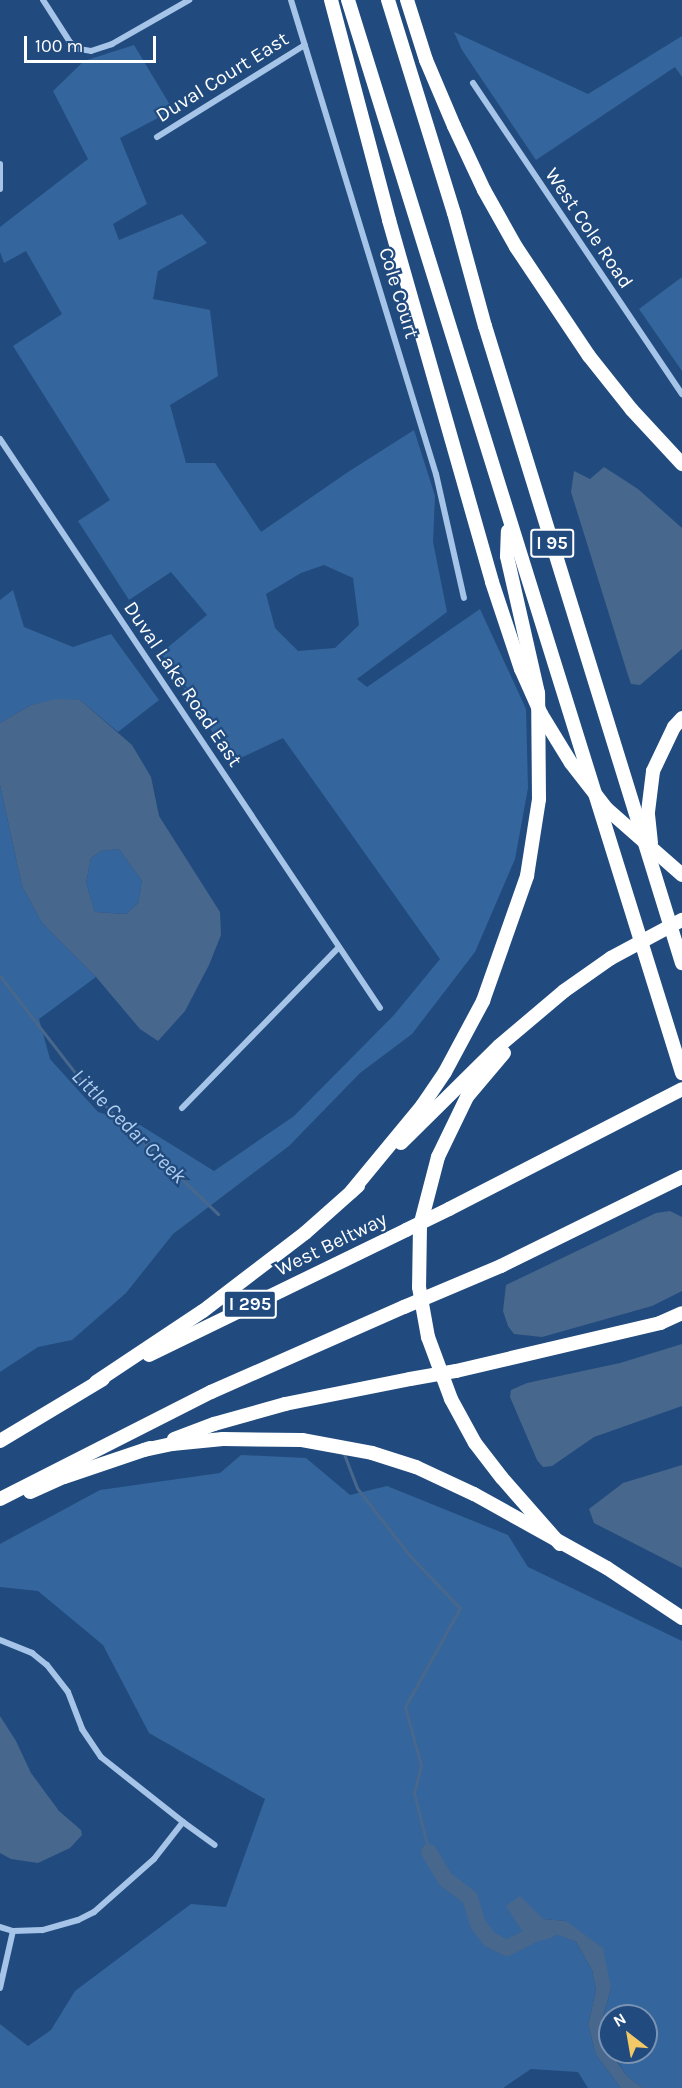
<!DOCTYPE html>
<html>
<head>
<meta charset="utf-8">
<style>
  body { margin:0 }
  #map { position:relative; width:682px; height:2088px; overflow:hidden; background:#214b7e; font-family:Karla,sans-serif }
  div>[style] { position:absolute }
  [style*='--x'] { left:calc(var(--x)*1px); top:calc(var(--y)*1px); width:calc(var(--w)*1px); rotate:calc(var(--a)*1deg) }
  .green>* { inset:0; background:#34659c }
  .water>* { inset:0; background:#48678c }
  .stream>* { height:3px; margin:-1.5px; padding:0 1.5px; transform-origin:1.5px; border-radius:1.5px; background:#48678c }
  .river>* { height:16px; margin:-8px; padding:0 8px; transform-origin:8px; border-radius:8px; background:#48678c }
  .street>* { height:6px; margin:-3px; padding:0 3px; transform-origin:3px; border-radius:3px; background:#a5c4e7 }
  .highway>* { height:14px; margin:-7px; padding:0 7px; transform-origin:7px; border-radius:7px; background:#fff }
  .highway-bridge>* { height:14px; margin:-7px; padding:0 7px; transform-origin:7px; border-radius:7px; background:#fff }
  span { translate:-50% -50%; white-space:nowrap; text-align:center; line-height:1.15; -webkit-text-stroke:4.5px #214b7e; paint-order:stroke }
  .shield-label span { padding:2px 4px; background:#214b7e; border:2px solid; border-radius:4px; -webkit-text-stroke-width:0 }
  .shield-label { font-size:18px; color:#fff; font-weight:700 }
  .street-label { font-size:20px; color:#fff }
  .water-label { font-size:21px; color:#b1ceef; font-style:italic }
  .north { position:absolute; left:598px; top:2004px; width:60px; height:60px; box-sizing:border-box; background:#214b7e; border:2px solid #7a93b2; border-radius:50%; rotate:329deg; font-size:16px; font-weight:700; line-height:24px; text-align:center; color:#fff }
  .north::after { content:''; display:block; margin:auto; width:21px; height:27px; background:#f3c867; clip-path:polygon(50% 0,100% 100%,50% 72%,0 100%) }
  .scale { position:absolute; left:24px; top:36px; width:132px; height:27px; box-sizing:border-box; border:3px solid #fff; border-top:0; padding-left:8px; font-size:18px; line-height:21px; white-space:nowrap; color:#fff; -webkit-text-stroke:4px #214b7e; paint-order:stroke }
</style>
</head>
<body>
<div id="map">
  <div class="green">
    <div style="clip-path:polygon(454px 32px,588px 94px,682px 36px,682px 77px,675px 67px,536px 160px,462px 50px)"></div>
    <div style="clip-path:polygon(evenodd,134px 45px,173px 110px,120px 138px,147px 204px,113px 224px,119px 240px,182px 214px,207px 243px,158px 271px,153px 299px,210px 310px,218px 376px,170px 405px,186px 463px,215px 463px,261px 532px,348px 472px,414px 430px,435px 496px,433px 542px,447px 612px,357px 679px,367px 687px,480px 609px,526px 709px,528px 788px,515px 859px,475px 952px,412px 1034px,360px 1073px,289px 1146px,173px 1234px,126px 1293px,72px 1340px,38px 1347px,0 1372px,0 785px,22px 886px,42px 923px,96px 977px,39px 1019px,50px 1059px,98px 1112px,140px 1125px,214px 1171px,294px 1116px,394px 1015px,440px 959px,283px 738px,232px 762px,161px 653px,207px 615px,171px 572px,129px 600px,78px 521px,110px 500px,13px 346px,62px 314px,26px 251px,4px 263px,0 252px,0 227px,88px 159px,53px 91px,84px 61px,134px 45px,324px 565px,353px 578px,359px 625px,335px 648px,298px 651px,275px 628px,266px 594px,301px 573px,324px 565px)"></div>
    <div style="clip-path:polygon(682px 277px,682px 371px,639px 309px)"></div>
    <div style="clip-path:polygon(13px 590px,24px 627px,73px 647px,111px 634px,159px 700px,118px 732px,80px 700px,31px 705px,0 723px,0 600px)"></div>
    <div style="clip-path:polygon(119px 849px,142px 881px,138px 903px,126px 914px,95px 912px,86px 883px,91px 858px,101px 851px)"></div>
    <div style="clip-path:polygon(241px 1455px,306px 1458px,350px 1495px,387px 1486px,508px 1535px,528px 1567px,682px 1641px,682px 2088px,643px 2088px,627px 2076px,611px 2052px,646px 2052px,646px 2016px,610px 2016px,610px 2050px,602px 2020px,611px 1988px,566px 1921px,543px 1919px,541px 1936px,559px 1935px,576px 1942px,592px 1970px,596px 1990px,588px 2025px,596px 2055px,621px 2088px,588px 2088px,578px 2072px,531px 2069px,503px 2088px,0 2088px,0 2024px,28px 2046px,51px 2030px,75px 1991px,191px 1904px,226px 1907px,265px 1799px,149px 1733px,103px 1645px,38px 1591px,0 1587px,0 1544px,100px 1490px,220px 1473px)"></div>
  </div>
  <div class="water">
    <div style="clip-path:polygon(604px 467px,638px 489px,682px 528px,682px 649px,640px 685px,631px 684px,627px 672px,571px 492px,574px 471px,590px 479px)"></div>
    <div style="clip-path:polygon(evenodd,57px 699px,80px 700px,132px 745px,151px 777px,159px 816px,220px 912px,221px 935px,209px 965px,185px 1011px,158px 1041px,140px 1029px,96px 977px,42px 923px,22px 886px,0 785px,0 723px,31px 705px,57px 699px,119px 849px,142px 881px,138px 903px,126px 914px,95px 912px,86px 883px,91px 858px,101px 851px,119px 849px)"></div>
    <div style="clip-path:polygon(670px 1211px,682px 1217px,682px 1291px,652px 1306px,542px 1337px,514px 1334px,508px 1326px,503px 1311px,506px 1285px,656px 1213px)"></div>
    <div style="clip-path:polygon(682px 1344px,682px 1406px,594px 1437px,552px 1466px,543px 1467px,537px 1460px,510px 1397px,511px 1390px,527px 1383px,620px 1363px)"></div>
    <div style="clip-path:polygon(682px 1465px,682px 1568px,594px 1523px,589px 1509px,623px 1483px)"></div>
    <div style="clip-path:polygon(0 1716px,16px 1741px,31px 1773px,59px 1811px,81px 1830px,82px 1835px,70px 1848px,38px 1863px,11px 1859px,0 1853px)"></div>
    <div style="clip-path:polygon(520px 1896px,543px 1919px,566px 1921px,603px 1948px,611px 1988px,602px 2020px,610px 2052px,627px 2076px,643px 2088px,621px 2088px,596px 2055px,588px 2025px,596px 1990px,592px 1970px,576px 1942px,558px 1935px,529px 1941px,506px 1906px)"></div>
  </div>
  <div class="stream">
    <div style="--x:0;--y:976;--w:142;--a:52.2"></div>
    <div style="--x:87;--y:1088;--w:182;--a:43.9"></div>
    <div style="--x:344;--y:1454;--w:36;--a:69"></div>
    <div style="--x:357;--y:1488;--w:86;--a:52.1"></div>
    <div style="--x:410;--y:1556;--w:72;--a:46.1"></div>
    <div style="--x:460;--y:1608;--w:113;--a:119.1"></div>
    <div style="--x:405;--y:1707;--w:60;--a:74.6"></div>
    <div style="--x:421;--y:1765;--w:29;--a:104"></div>
    <div style="--x:414;--y:1793;--w:61;--a:75.7"></div>
  </div>
  <div class="river">
    <div style="--x:429;--y:1852;--w:31;--a:59"></div>
    <div style="--x:445;--y:1879;--w:31;--a:37"></div>
    <div style="--x:470;--y:1898;--w:27;--a:73"></div>
    <div style="--x:478;--y:1924;--w:19;--a:54"></div>
    <div style="--x:489;--y:1939;--w:20;--a:27"></div>
    <div style="--x:507;--y:1948;--w:33;--a:-27"></div>
    <div style="--x:536;--y:1933;--w:11;--a:-10"></div>
  </div>
  <div class="street">
    <div style="--x:43;--y:0;--w:50;--a:57.3"></div>
    <div style="--x:70;--y:42;--w:11;--a:38"></div>
    <div style="--x:79;--y:49;--w:12;--a:9"></div>
    <div style="--x:91;--y:51;--w:22;--a:-18"></div>
    <div style="--x:112;--y:44;--w:89;--a:-29.7"></div>
    <div style="--x:291;--y:0;--w:496;--a:73"></div>
    <div style="--x:436;--y:474;--w:127;--a:77.3"></div>
    <div style="--x:473;--y:83;--w:375;--a:56.1"></div>
    <div style="--x:157;--y:137;--w:174;--a:-31.9"></div>
    <div style="--x:0;--y:164;--w:25;--a:90"></div>
    <div style="--x:0;--y:439;--w:684;--a:56.26"></div>
    <div style="--x:182;--y:1108;--w:223;--a:-45.7"></div>
    <div style="--x:0;--y:1640;--w:35;--a:22"></div>
    <div style="--x:32;--y:1653;--w:19;--a:39"></div>
    <div style="--x:47;--y:1665;--w:34;--a:52"></div>
    <div style="--x:68;--y:1692;--w:40;--a:69"></div>
    <div style="--x:82;--y:1729;--w:34;--a:56"></div>
    <div style="--x:101;--y:1757;--w:105;--a:38.4"></div>
    <div style="--x:183;--y:1822;--w:47;--a:128.1"></div>
    <div style="--x:154;--y:1859;--w:80;--a:138.5"></div>
    <div style="--x:94;--y:1912;--w:18;--a:153"></div>
    <div style="--x:78;--y:1920;--w:37;--a:164"></div>
    <div style="--x:42;--y:1930;--w:29;--a:178"></div>
    <div style="--x:13;--y:1931;--w:14;--a:-163"></div>
    <div style="--x:183;--y:1822;--w:39;--a:36"></div>
    <div style="--x:0;--y:1988;--w:58;--a:-77.2"></div>
  </div>
  <div class="highway">
    <div style="--x:331;--y:0;--w:228;--a:75.2"></div>
    <div style="--x:389;--y:220;--w:376;--a:74.1"></div>
    <div style="--x:348;--y:0;--w:1124;--a:72.71"></div>
    <div style="--x:388;--y:0;--w:223;--a:72.8"></div>
    <div style="--x:454;--y:213;--w:117;--a:74.7"></div>
    <div style="--x:485;--y:326;--w:667;--a:72.82"></div>
    <div style="--x:407;--y:0;--w:63;--a:72.4"></div>
    <div style="--x:426;--y:60;--w:72;--a:67"></div>
    <div style="--x:454;--y:126;--w:71;--a:64.9"></div>
    <div style="--x:484;--y:190;--w:65;--a:60.7"></div>
    <div style="--x:516;--y:247;--w:131;--a:56.2"></div>
    <div style="--x:589;--y:356;--w:69;--a:51.5"></div>
    <div style="--x:632;--y:410;--w:74;--a:47.2"></div>
    <div style="--x:651;--y:843;--w:31;--a:-96"></div>
    <div style="--x:648;--y:812;--w:41;--a:-83"></div>
    <div style="--x:653;--y:771;--w:49;--a:-64.5"></div>
    <div style="--x:674;--y:727;--w:12;--a:-48"></div>
    <div style="--x:504;--y:1053;--w:57;--a:130.1"></div>
    <div style="--x:467;--y:1097;--w:67;--a:115.8"></div>
    <div style="--x:438;--y:1157;--w:71;--a:104.6"></div>
    <div style="--x:420;--y:1226;--w:61;--a:90.9"></div>
    <div style="--x:419;--y:1287;--w:51;--a:79.8"></div>
    <div style="--x:428;--y:1337;--w:66;--a:69.6"></div>
    <div style="--x:451;--y:1399;--w:50;--a:61.4"></div>
    <div style="--x:475;--y:1443;--w:44;--a:52.4"></div>
    <div style="--x:502;--y:1478;--w:88;--a:48.7"></div>
    <div style="--x:401;--y:1143;--w:138;--a:-44.7"></div>
    <div style="--x:499;--y:1046;--w:85;--a:-40.2"></div>
    <div style="--x:564;--y:991;--w:57;--a:-35.1"></div>
    <div style="--x:351;--y:1192;--w:112;--a:-50.5"></div>
    <div style="--x:422;--y:1106;--w:41;--a:-55.9"></div>
    <div style="--x:445;--y:1072;--w:81;--a:-61.8"></div>
    <div style="--x:483;--y:1001;--w:133;--a:-70.6"></div>
    <div style="--x:527;--y:876;--w:78;--a:-81.1"></div>
    <div style="--x:539;--y:799;--w:106;--a:-90.5"></div>
    <div style="--x:538;--y:693;--w:140;--a:-102.8"></div>
    <div style="--x:507;--y:556;--w:25;--a:-88"></div>
    <div style="--x:449;--y:1209;--w:262;--a:-27.2"></div>
    <div style="--x:501;--y:1266;--w:202;--a:-26.2"></div>
    <div style="--x:149;--y:1355;--w:286;--a:-25.9"></div>
    <div style="--x:456;--y:1371;--w:210;--a:-13.2"></div>
    <div style="--x:660;--y:1323;--w:24;--a:-24"></div>
    <div style="--x:96;--y:1382;--w:128;--a:-33.6"></div>
    <div style="--x:203;--y:1311;--w:128;--a:-37.4"></div>
    <div style="--x:305;--y:1233;--w:71;--a:-41.6"></div>
    <div style="--x:174;--y:1439;--w:43;--a:-20.6"></div>
    <div style="--x:214;--y:1424;--w:74;--a:-15.7"></div>
    <div style="--x:285;--y:1404;--w:127;--a:-11.3"></div>
    <div style="--x:0;--y:1441;--w:120;--a:-31"></div>
    <div style="--x:144;--y:1450;--w:29;--a:-12"></div>
    <div style="--x:172;--y:1444;--w:51;--a:-5.6"></div>
    <div style="--x:223;--y:1439;--w:79;--a:0.7"></div>
    <div style="--x:302;--y:1440;--w:71;--a:10.5"></div>
    <div style="--x:372;--y:1453;--w:46;--a:17.7"></div>
    <div style="--x:416;--y:1467;--w:64;--a:25"></div>
    <div style="--x:474;--y:1494;--w:152;--a:29.1"></div>
    <div style="--x:607;--y:1568;--w:90;--a:33.7"></div>
    <div style="--x:30;--y:1492;--w:37;--a:-24"></div>
    <div style="--x:64;--y:1477;--w:91;--a:-18.6"></div>
    <div style="--x:0;--y:1499;--w:237;--a:-26.9"></div>
    <div style="--x:211;--y:1392;--w:211;--a:-23.8"></div>
  </div>
  <div class="highway-bridge">
    <div style="--x:492;--y:582;--w:92;--a:71.6"></div>
    <div style="--x:521;--y:669;--w:49;--a:66"></div>
    <div style="--x:541;--y:714;--w:57;--a:58.5"></div>
    <div style="--x:571;--y:763;--w:58;--a:52"></div>
    <div style="--x:607;--y:809;--w:100;--a:41.3"></div>
    <div style="--x:611;--y:958;--w:81;--a:-28.2"></div>
    <div style="--x:406;--y:1230;--w:48;--a:-26"></div>
    <div style="--x:404;--y:1307;--w:105;--a:-22.9"></div>
    <div style="--x:410;--y:1379;--w:47;--a:-9.9"></div>
  </div>
  <div class="shield-label">
    <span style="left:552px;top:543px">I 95</span>
    <span style="left:250px;top:1304px">I 295</span>
  </div>
  <div class="street-label">
    <span style="left:222px;top:77px;rotate:-32deg">Duval Court East</span>
    <span style="left:589px;top:228px;rotate:56deg">West Cole Road</span>
    <span style="left:399px;top:293px;rotate:73deg">Cole Court</span>
    <span style="left:183px;top:684px;rotate:56deg">Duval Lake Road East</span>
    <span style="left:331px;top:1244px;rotate:-26deg">West Beltway</span>
  </div>
  <div class="water-label">
    <span style="left:129px;top:1126px;rotate:45deg">Little Cedar Creek</span>
  </div>
  <div class="north">N</div>
  <div class="scale">100 m</div>
</div>
</body>
</html>
